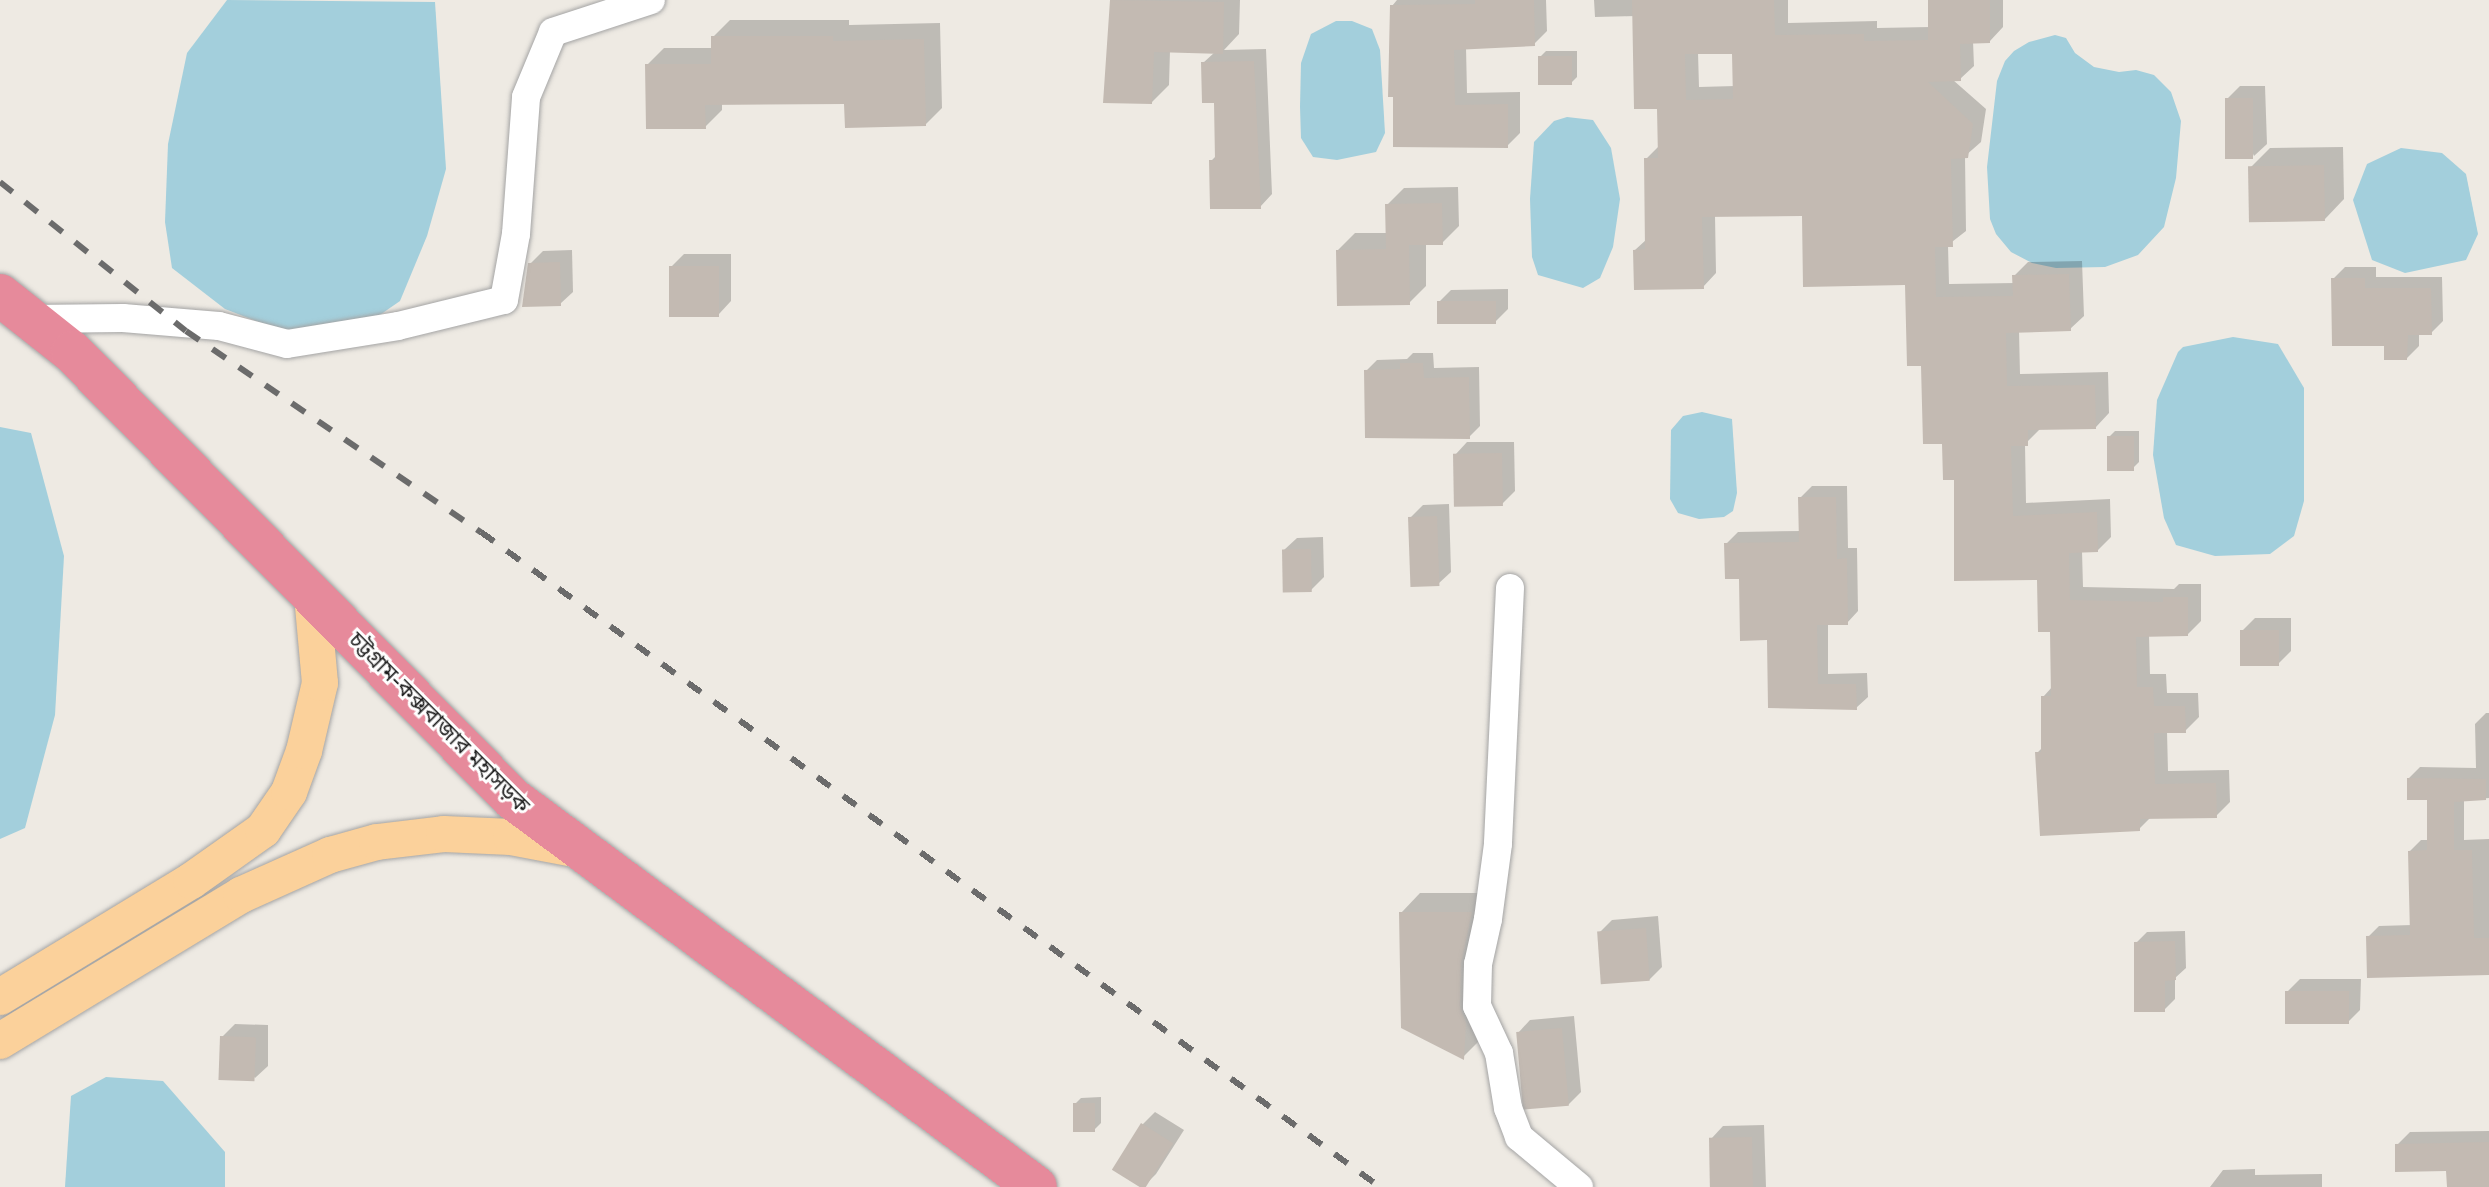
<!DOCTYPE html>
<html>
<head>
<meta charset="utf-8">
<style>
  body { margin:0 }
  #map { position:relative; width:2489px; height:1187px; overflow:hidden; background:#eeeae3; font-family:"Golos Text","Noto Sans Bengali",sans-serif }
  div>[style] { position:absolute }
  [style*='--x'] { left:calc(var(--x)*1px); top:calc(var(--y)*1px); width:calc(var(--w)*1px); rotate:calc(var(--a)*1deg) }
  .water>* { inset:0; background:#a3cfdc }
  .shadow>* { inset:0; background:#0003 }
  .building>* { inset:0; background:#c3bab2; transform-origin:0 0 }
  .roads { filter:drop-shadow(0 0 2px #a4a4a4) drop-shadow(0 0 2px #a4a4a4) }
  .minor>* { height:28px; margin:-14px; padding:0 14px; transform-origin:14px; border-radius:14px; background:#fff }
  .major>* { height:36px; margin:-18px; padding:0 18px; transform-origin:18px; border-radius:18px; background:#fbd19b }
  .highway>* { height:42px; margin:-21px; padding:0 21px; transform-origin:21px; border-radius:21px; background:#e68a9b }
  .rail>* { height:6px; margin-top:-3px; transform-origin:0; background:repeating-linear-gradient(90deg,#6b6b6b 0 16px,transparent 0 32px) }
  span { translate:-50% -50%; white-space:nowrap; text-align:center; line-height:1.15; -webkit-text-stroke:6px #fff; paint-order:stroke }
  .street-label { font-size:22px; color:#1d1d1d }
</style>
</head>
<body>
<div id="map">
  <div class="water">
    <div style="clip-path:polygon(227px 0,435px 2px,446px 169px,427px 236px,400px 301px,361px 328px,297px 337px,225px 309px,172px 268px,165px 222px,168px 144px,187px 53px)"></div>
    <div style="clip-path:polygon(1336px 21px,1352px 21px,1372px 29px,1380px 50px,1385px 133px,1376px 152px,1337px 160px,1313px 157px,1301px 138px,1300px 107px,1301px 63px,1311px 34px)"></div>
    <div style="clip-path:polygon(2055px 35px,2066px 38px,2075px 53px,2094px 67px,2119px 72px,2136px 70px,2154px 75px,2171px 92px,2181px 121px,2176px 178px,2164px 227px,2138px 255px,2105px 267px,2056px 268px,2032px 263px,2011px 252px,1996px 234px,1990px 219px,1987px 167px,1997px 81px,2005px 61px,2014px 51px,2029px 42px)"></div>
    <div style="clip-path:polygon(1567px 117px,1593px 120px,1611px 148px,1620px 199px,1613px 247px,1600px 278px,1583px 288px,1538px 275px,1532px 257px,1530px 199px,1534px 142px,1554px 121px)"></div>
    <div style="clip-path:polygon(2401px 148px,2442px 153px,2466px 174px,2478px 234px,2466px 260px,2405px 273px,2372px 260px,2353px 200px,2367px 164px)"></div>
    <div style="clip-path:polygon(2233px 337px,2278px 344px,2304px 388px,2304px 501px,2294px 536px,2270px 554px,2215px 556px,2176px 545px,2164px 518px,2153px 455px,2157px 400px,2178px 352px,2183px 347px)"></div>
    <div style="clip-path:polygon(1702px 412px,1732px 419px,1737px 493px,1733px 511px,1724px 517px,1699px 519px,1678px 513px,1670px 499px,1671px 430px,1683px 416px)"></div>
    <div style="clip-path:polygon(0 427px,31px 433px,64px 556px,55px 715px,25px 828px,0 839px)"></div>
    <div style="clip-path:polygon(106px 1077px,163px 1081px,225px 1152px,225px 1187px,65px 1187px,71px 1096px)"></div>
  </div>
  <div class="shadow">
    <div style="clip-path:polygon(1112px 0,1240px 0,1239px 34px,1224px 50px,1266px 49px,1272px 194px,1260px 207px,1211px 161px,1217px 155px,1216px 101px,1203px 63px,1215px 52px,1170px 51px,1169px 85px,1152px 102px,1111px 53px)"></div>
    <div style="clip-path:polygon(1397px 0,1546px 0,1547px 31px,1534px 44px,1466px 47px,1467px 93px,1520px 92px,1520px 133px,1507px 146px,1395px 145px,1392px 6px)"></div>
    <div style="clip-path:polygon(evenodd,1594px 0,1788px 0,1788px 23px,1877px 21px,1877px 28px,1930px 27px,1930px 0,2003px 0,2003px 27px,1990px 41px,1973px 41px,1974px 66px,1960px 79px,1953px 80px,1986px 109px,1981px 142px,1965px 156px,1966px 231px,1948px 245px,1949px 284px,2015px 283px,2014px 276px,2028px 262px,2082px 261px,2084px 316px,2070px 329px,2019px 330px,2020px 374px,2108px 372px,2109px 413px,2096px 427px,2041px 428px,2025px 444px,2026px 503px,2110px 499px,2111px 537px,2097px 551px,2082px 551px,2083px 587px,2174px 589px,2179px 584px,2201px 584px,2201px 621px,2188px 634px,2149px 635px,2150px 674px,2166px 674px,2167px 693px,2198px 693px,2199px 717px,2185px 731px,2167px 731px,2168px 771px,2229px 770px,2230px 802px,2216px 816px,2151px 817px,2139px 829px,2037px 753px,2043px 747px,2043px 697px,2053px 686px,2052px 630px,2039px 578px,1956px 478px,1923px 364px,1907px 283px,1804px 214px,1715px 215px,1716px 273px,1703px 287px,1635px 250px,1647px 239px,1646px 159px,1659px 146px,1659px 107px,1635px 16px,1595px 17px,1594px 0,1698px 52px,1734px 52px,1735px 86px,1699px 87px,1698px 52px)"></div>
    <div style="clip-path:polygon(730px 20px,849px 20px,849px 25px,940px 23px,942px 108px,925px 125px,846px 102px,722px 103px,722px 110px,705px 127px,647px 65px,664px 48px,713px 48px,713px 37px)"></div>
    <div style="clip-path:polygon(1546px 51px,1577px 51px,1577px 77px,1571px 83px,1540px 57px)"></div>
    <div style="clip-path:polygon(2240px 86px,2265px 86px,2267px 144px,2254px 156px,2227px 99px)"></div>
    <div style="clip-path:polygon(2343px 147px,2344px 199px,2325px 219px,2250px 168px,2270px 148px)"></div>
    <div style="clip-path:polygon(1458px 187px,1459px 226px,1442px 243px,1426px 243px,1426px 286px,1409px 303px,1338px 250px,1355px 233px,1387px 233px,1387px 205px,1404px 188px)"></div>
    <div style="clip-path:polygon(572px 250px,573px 292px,560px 304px,530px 264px,543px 251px)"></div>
    <div style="clip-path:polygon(684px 254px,731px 254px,731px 301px,719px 314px,671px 267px)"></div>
    <div style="clip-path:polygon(2345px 267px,2376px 267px,2376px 277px,2442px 277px,2443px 321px,2431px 333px,2419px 333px,2419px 346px,2407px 358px,2386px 344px,2333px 279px)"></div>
    <div style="clip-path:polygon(1508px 289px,1508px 309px,1495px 322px,1439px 302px,1451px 290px)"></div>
    <div style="clip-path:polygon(1413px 353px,1433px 353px,1434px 368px,1479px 367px,1480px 426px,1469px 437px,1366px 371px,1377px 360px,1407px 359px)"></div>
    <div style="clip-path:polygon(2115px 431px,2139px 431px,2139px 462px,2133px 468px,2109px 437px)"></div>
    <div style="clip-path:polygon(1467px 442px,1514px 442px,1515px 491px,1502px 504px,1455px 455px)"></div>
    <div style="clip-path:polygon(1812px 486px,1847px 486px,1848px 548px,1857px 548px,1858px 611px,1847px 623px,1828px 623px,1828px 674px,1867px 673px,1868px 697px,1856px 708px,1770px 706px,1769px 638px,1726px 544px,1738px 532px,1801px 531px,1800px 498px)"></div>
    <div style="clip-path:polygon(1449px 504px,1451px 572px,1438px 584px,1410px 518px,1423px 505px)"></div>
    <div style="clip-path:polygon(1323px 537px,1324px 577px,1311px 590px,1284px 550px,1297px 538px)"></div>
    <div style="clip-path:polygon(2255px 618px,2291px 618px,2291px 651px,2278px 664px,2242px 631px)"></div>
    <div style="clip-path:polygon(2486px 713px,2489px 713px,2489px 798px,2464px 800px,2464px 840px,2489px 839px,2489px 973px,2368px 937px,2379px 926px,2412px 925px,2410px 851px,2421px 840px,2429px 840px,2429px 798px,2409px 778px,2420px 767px,2476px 768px,2475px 724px)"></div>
    <div style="clip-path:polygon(1420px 893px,1490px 893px,1482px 1038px,1463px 1057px,1401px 913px)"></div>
    <div style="clip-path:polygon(1658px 916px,1662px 967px,1649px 980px,1599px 933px,1612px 920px)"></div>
    <div style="clip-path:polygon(2185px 931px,2186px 968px,2175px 978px,2175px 999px,2164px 1010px,2136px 943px,2147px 932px)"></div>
    <div style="clip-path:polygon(2300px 979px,2361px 979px,2360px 1010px,2347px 1023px,2287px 992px)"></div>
    <div style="clip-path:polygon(1574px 1016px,1581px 1092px,1568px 1105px,1518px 1033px,1530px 1020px)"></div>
    <div style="clip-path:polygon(235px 1024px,268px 1025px,268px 1066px,255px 1078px,222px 1037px)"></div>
    <div style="clip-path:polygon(1101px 1097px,1101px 1123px,1095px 1129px,1075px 1104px,1081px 1098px)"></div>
    <div style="clip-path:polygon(1155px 1112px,1184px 1130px,1156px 1174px,1143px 1187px,1114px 1169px,1143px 1124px)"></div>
    <div style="clip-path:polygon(1764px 1125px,1766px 1187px,1711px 1187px,1711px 1139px,1723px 1126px)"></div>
    <div style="clip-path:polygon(2489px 1131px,2489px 1187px,2449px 1187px,2448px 1169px,2397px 1145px,2410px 1132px)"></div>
    <div style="clip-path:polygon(2255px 1169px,2255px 1175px,2322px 1174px,2322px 1187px,2210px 1187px,2223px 1170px)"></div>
  </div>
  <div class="building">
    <div style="clip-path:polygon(1110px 0,1224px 2px,1223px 54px,1154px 52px,1152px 104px,1103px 103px)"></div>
    <div style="clip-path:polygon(1475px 0,1534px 0,1535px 46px,1454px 50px,1455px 105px,1508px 104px,1508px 148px,1393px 147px,1393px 97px,1388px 97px,1390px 5px,1475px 4px)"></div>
    <div style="clip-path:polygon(evenodd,1632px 0,1774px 0,1775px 35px,1864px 34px,1864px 41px,1928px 40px,1928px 0,1990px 0,1990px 43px,1960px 44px,1961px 81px,1928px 82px,1973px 124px,1968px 158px,1951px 159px,1953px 247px,1935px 247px,1936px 297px,2013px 296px,2012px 275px,2069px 274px,2071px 331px,2006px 333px,2007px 386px,2095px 385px,2096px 429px,2028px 430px,2028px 446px,2011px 446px,2013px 516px,2097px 512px,2098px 552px,2069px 553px,2070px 600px,2163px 602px,2163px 597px,2188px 597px,2188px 636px,2136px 637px,2137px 687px,2153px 687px,2154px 706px,2185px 706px,2186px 733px,2154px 733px,2155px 784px,2216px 783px,2217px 818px,2140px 819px,2140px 831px,2040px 836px,2035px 752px,2041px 752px,2041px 696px,2051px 696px,2050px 632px,2038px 632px,2037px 580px,1954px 581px,1954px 480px,1943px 480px,1942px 444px,1923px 444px,1921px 366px,1907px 366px,1905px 285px,1803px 287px,1802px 216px,1702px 217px,1704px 289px,1634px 290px,1633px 250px,1645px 249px,1644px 158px,1658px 158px,1657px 109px,1634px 109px,1632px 0,1685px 54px,1732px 54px,1733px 99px,1686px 100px,1685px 54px)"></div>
    <div style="clip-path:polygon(711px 36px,833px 36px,833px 41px,924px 39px,926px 126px,845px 128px,844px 104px,705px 105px,706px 129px,646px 129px,645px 64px,711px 64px)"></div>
    <div style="left:1538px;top:56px;width:34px;height:29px"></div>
    <div style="clip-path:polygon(1254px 61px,1261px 209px,1210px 209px,1209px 160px,1215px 160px,1214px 103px,1202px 103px,1201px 62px)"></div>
    <div style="left:2225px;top:98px;width:28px;height:61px"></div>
    <div style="left:2324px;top:165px;width:56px;height:76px;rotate:89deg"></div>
    <div style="clip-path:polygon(1442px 203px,1443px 245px,1409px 245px,1410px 305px,1337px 306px,1336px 250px,1386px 249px,1385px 204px)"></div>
    <div style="clip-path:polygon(560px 262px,561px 306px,522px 307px,528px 263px)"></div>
    <div style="left:669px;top:266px;width:50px;height:51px"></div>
    <div style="clip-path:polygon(2331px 278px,2365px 278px,2365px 288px,2431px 288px,2432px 335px,2408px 335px,2407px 360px,2384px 360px,2384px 346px,2332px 346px)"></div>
    <div style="left:1496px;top:301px;width:23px;height:59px;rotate:90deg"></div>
    <div style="clip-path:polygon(1400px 363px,1423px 363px,1424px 378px,1469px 377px,1470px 439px,1365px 438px,1364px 370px,1400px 369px)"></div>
    <div style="left:2107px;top:436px;width:27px;height:35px"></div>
    <div style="left:1502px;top:453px;width:53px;height:49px;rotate:89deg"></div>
    <div style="clip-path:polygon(1798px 497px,1836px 497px,1837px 559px,1847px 558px,1848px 625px,1817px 625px,1818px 684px,1856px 684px,1857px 710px,1768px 708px,1767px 640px,1740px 641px,1739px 579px,1725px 579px,1724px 543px,1799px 542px)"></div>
    <div style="left:1437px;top:516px;width:70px;height:29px;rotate:88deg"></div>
    <div style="left:1311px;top:549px;width:43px;height:29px;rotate:89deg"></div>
    <div style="left:2240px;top:630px;width:39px;height:36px"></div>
    <div style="clip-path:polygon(2407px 778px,2486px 779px,2486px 800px,2454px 802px,2454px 850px,2472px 850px,2474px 938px,2489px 938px,2489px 975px,2367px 978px,2366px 936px,2410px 935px,2408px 851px,2427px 850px,2427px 800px,2407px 800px)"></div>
    <div style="clip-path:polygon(1399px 912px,1472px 912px,1461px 964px,1460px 1006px,1466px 1023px,1464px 1060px,1401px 1028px)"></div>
    <div style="left:1646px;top:928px;width:53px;height:49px;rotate:86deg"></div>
    <div style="clip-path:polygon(2175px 941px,2176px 980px,2165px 981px,2165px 1012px,2134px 1012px,2134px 942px)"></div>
    <div style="left:2285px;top:991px;width:64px;height:33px"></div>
    <div style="left:1562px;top:1028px;width:78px;height:46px;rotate:85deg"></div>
    <div style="left:220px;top:1036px;width:36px;height:44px;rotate:2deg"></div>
    <div style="left:1073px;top:1103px;width:22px;height:29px"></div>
    <div style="left:1141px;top:1123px;width:38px;height:55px;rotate:32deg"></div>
    <div style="left:1752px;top:1137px;width:50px;height:43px;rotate:89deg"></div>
    <div style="clip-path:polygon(2489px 1142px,2489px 1187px,2447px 1187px,2446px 1171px,2395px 1172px,2395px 1144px)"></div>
  </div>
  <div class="roads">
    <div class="minor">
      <div style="--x:31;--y:319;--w:92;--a:-0.6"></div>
      <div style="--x:123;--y:318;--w:96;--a:4.8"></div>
      <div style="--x:219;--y:326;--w:70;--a:14.8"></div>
      <div style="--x:287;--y:344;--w:112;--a:-9.2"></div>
      <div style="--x:398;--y:326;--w:109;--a:-13.8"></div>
      <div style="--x:504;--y:300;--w:67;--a:-79.7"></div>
      <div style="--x:516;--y:234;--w:137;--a:-85.8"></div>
      <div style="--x:526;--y:97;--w:70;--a:-67.4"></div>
      <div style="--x:553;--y:32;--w:103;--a:-18.1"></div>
      <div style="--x:1510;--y:588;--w:256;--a:92.7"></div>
      <div style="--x:1498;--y:844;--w:76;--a:97.6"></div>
      <div style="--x:1488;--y:919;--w:46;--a:102.5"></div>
      <div style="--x:1478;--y:964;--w:42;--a:91.4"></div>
      <div style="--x:1477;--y:1006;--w:52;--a:64.9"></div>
      <div style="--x:1499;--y:1053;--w:56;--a:80.7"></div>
      <div style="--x:1508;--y:1108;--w:31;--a:69"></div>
      <div style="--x:1519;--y:1137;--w:78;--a:39.8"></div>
    </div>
    <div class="major">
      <div style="--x:0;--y:997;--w:223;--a:-31.3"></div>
      <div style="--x:191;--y:881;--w:88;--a:-35.3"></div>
      <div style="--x:263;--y:830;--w:46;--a:-55.6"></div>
      <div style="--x:289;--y:792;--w:44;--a:-69.9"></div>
      <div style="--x:304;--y:751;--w:70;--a:-76.8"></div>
      <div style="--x:320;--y:683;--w:88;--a:-95.2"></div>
      <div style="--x:0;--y:1041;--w:282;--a:-31.2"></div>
      <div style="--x:241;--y:895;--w:98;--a:-24.2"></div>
      <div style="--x:330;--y:855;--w:49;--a:-15.5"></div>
      <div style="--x:377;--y:842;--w:67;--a:-6.8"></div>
      <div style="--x:444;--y:834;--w:67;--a:2.6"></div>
      <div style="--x:511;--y:837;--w:70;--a:10.7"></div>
    </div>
    <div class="highway">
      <div style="--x:0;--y:295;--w:92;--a:38.4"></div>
      <div style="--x:72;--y:352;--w:628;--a:45.39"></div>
      <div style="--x:513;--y:799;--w:651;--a:36.57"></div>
    </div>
  </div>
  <div class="rail">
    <div style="--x:0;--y:182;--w:238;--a:38.7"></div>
    <div style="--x:186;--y:331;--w:357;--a:34.3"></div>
    <div style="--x:481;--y:532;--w:1112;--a:36.08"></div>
  </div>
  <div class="street-label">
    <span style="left:440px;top:722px;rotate:45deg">চট্টগ্রাম-কক্সবাজার মহাসড়ক</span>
  </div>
</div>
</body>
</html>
